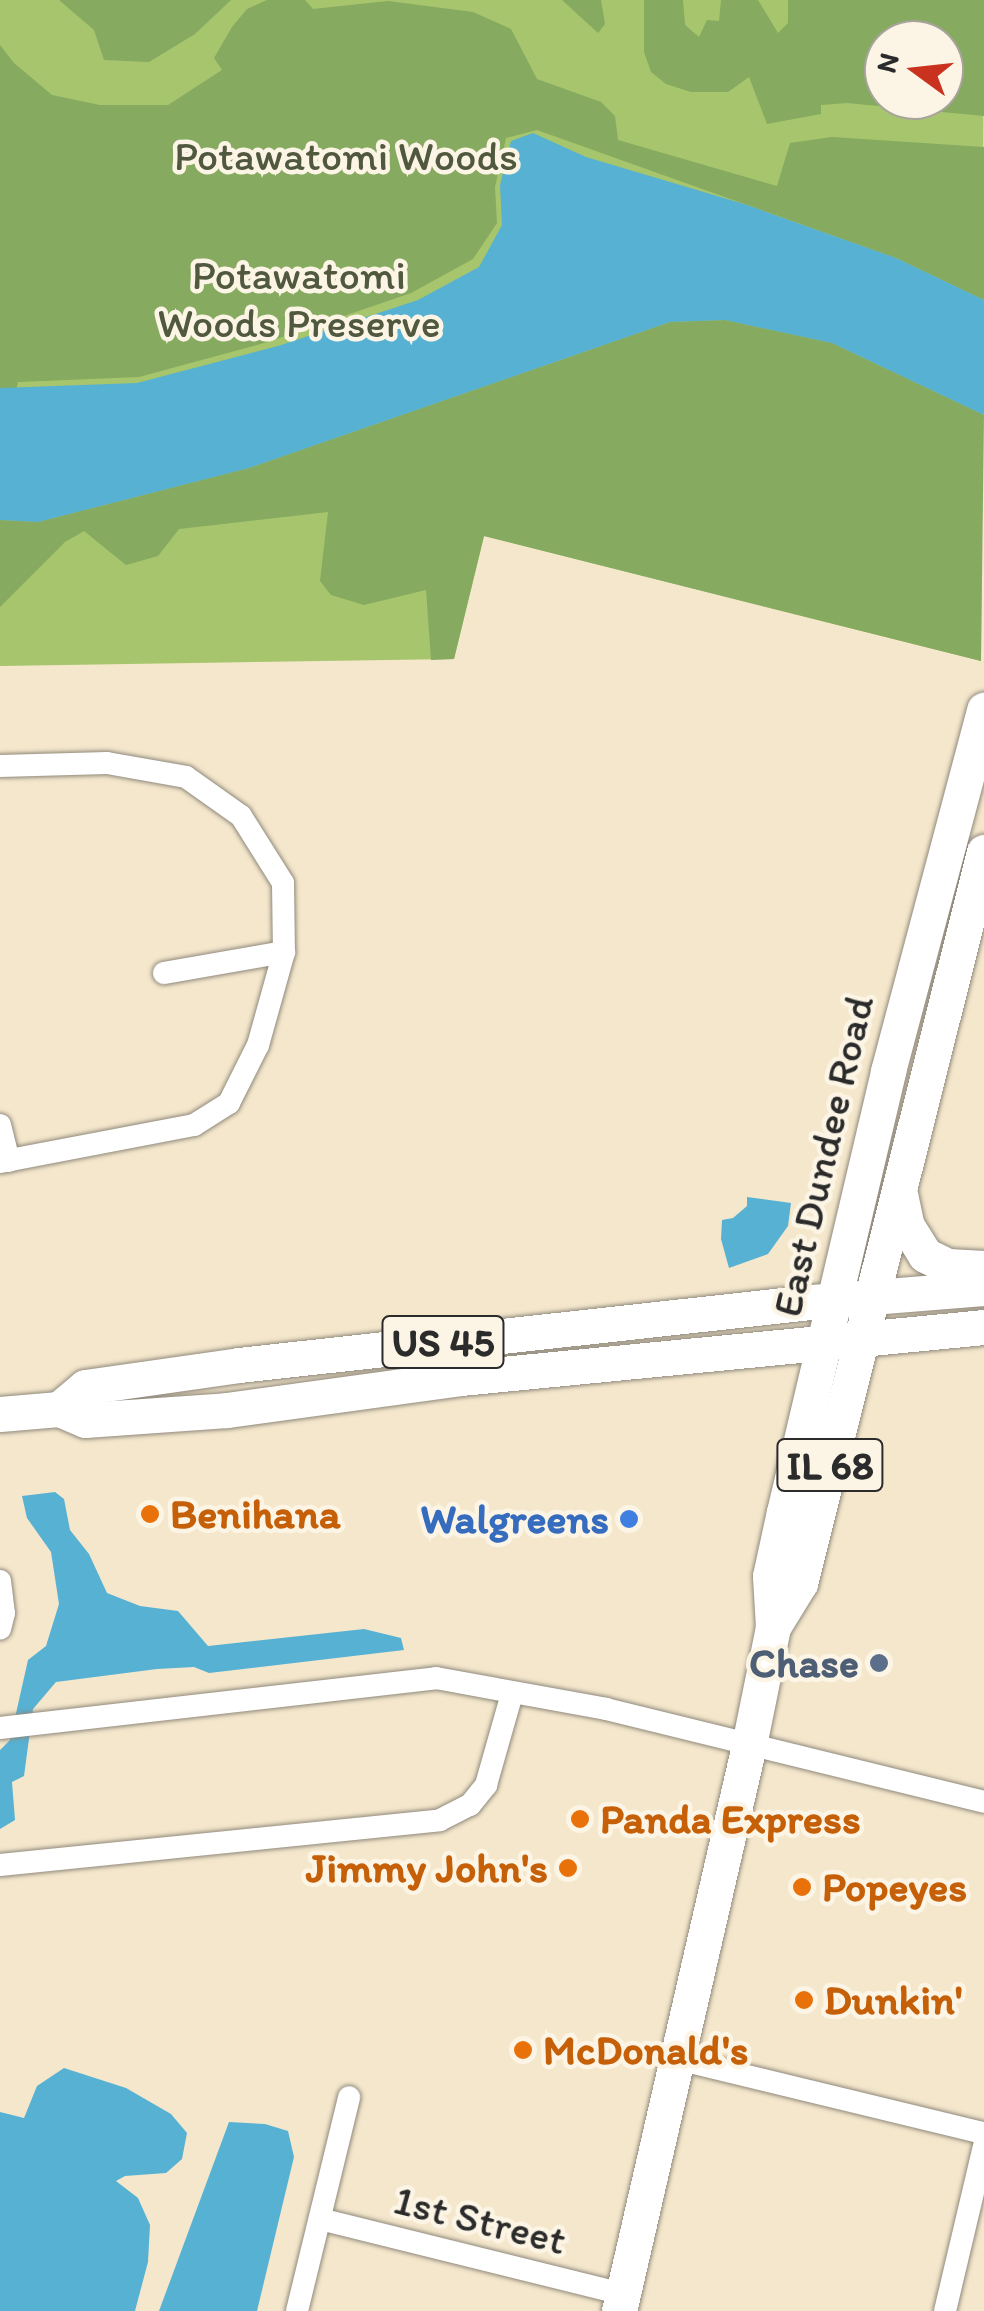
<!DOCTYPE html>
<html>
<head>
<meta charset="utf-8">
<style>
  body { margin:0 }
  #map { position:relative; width:984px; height:2311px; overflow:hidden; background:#f4e7cc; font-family:Itim,sans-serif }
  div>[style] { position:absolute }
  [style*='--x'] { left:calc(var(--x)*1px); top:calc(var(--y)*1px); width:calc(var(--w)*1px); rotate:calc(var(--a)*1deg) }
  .green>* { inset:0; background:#a7c56c }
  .forest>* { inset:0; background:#85aa60 }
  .water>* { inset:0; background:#56b1d3 }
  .roads { filter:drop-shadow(0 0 2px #90897c) drop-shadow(0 0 2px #90897c) }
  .minor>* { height:22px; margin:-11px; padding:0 11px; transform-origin:11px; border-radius:11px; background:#fff }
  .primary>* { height:35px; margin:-17.5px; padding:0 17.5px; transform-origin:17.5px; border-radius:17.5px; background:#fff }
  .dots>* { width:28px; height:28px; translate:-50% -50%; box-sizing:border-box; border:5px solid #fcf5e5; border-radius:50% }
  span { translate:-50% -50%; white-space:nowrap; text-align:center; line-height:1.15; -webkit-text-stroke:9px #fcf5e5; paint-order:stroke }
  .shield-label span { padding:2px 8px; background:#fcf5e5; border:2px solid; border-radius:8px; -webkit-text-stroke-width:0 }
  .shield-label { font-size:40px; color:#2b2b2b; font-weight:700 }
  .park-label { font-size:42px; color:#50593e }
  .street-label { font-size:42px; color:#2b2b2b }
  .food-label { font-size:42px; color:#c56008; font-weight:700 }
  .left { translate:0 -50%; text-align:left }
  .right { translate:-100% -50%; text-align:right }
  .shop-label { font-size:42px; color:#366cbe; font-weight:700 }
  .service-label { font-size:42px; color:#4e5e75; font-weight:700 }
  .north { position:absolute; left:864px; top:20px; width:100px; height:100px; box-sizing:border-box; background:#fcf5e5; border:2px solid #a8a49b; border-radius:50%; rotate:285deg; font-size:28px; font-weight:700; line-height:40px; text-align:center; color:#2b2b2b }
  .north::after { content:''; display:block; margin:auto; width:35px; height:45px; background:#c8321e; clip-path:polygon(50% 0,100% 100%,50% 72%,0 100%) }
</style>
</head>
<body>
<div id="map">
  <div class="green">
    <div style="clip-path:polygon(evenodd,0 0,984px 0,981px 661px,484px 536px,454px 659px,0 666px,0 0,884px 40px,944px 40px,944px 100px,884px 100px,884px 40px)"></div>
  </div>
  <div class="forest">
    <div style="clip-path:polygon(59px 0,231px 0,195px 34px,149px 62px,104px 60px,94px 30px)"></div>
    <div style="clip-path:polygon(267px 0,305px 0,313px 9px,388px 1px,473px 12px,511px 29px,537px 79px,601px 102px,615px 116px,618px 140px,777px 186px,790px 143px,832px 137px,984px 147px,984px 300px,896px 258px,537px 130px,506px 138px,495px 187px,497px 223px,473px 259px,411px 293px,268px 342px,139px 377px,18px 382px,16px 390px,0 388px,0 45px,14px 63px,52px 95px,100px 105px,168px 105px,222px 70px,214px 58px,232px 27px,247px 9px)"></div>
    <div style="clip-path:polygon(562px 0,601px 0,605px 24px,598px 33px)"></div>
    <div style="clip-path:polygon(evenodd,644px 0,683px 0,685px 25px,699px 37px,707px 20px,719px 21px,721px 0,758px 0,778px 33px,788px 23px,788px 0,984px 0,984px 116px,847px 103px,821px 105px,821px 114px,767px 124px,749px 77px,728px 92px,691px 92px,666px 84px,651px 72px,644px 52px,644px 0,884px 40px,944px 40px,944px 100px,884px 100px,884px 40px)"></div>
    <div style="clip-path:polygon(725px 320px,832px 343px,984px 415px,981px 661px,484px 536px,454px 659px,431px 660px,426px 590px,364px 605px,331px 595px,320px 581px,328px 512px,179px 529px,158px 556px,126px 565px,84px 531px,65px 542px,0 607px,0 520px,38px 522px,249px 468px,670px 322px)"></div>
  </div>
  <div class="water">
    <div style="clip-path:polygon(533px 133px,586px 157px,744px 204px,896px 258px,984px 300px,984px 415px,832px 343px,725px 320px,670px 322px,249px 468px,38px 522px,0 520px,0 388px,137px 383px,278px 346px,418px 300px,479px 267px,502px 225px,500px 185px,511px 141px)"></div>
    <div style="clip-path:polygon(747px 1197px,791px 1203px,788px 1226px,768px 1254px,729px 1268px,721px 1239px,722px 1220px,733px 1218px,747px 1206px)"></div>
    <div style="clip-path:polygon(55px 1492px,64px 1499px,70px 1530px,89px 1554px,107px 1593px,140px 1606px,178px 1611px,208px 1646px,364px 1629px,401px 1638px,404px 1650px,209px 1673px,194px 1667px,157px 1669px,56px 1682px,33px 1709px,24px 1776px,12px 1782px,15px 1820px,0 1829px,0 1750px,10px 1740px,28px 1660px,46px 1646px,59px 1604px,51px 1552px,27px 1518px,22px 1496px)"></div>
    <div style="clip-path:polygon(64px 2068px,126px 2088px,171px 2114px,187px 2133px,182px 2159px,166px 2173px,125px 2176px,116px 2181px,138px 2198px,150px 2225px,148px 2262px,135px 2311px,0 2311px,0 2112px,24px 2118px,37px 2086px)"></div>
    <div style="clip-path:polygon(229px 2122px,265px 2124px,288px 2131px,294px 2157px,257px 2311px,159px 2311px)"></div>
  </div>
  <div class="roads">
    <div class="minor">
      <div style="--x:0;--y:766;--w:107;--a:-1.6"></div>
      <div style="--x:107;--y:763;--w:80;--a:10"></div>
      <div style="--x:186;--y:777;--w:67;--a:35.3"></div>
      <div style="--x:241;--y:816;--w:79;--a:57.9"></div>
      <div style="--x:283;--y:883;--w:69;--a:89.2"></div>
      <div style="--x:284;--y:952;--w:97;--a:105.6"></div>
      <div style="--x:258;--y:1045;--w:65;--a:116.6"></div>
      <div style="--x:229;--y:1103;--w:41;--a:147.8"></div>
      <div style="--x:194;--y:1125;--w:197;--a:169.2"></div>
      <div style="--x:164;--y:973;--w:122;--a:-9.9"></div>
      <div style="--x:0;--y:1125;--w:37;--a:76"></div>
      <div style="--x:0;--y:1581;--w:32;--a:83"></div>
      <div style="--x:4;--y:1613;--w:16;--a:104"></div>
      <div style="--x:0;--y:1728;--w:439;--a:-6.5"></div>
      <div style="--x:436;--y:1678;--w:173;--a:10.3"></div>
      <div style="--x:606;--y:1709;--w:389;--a:13.8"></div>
      <div style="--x:0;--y:1865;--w:442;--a:-5.8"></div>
      <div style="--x:440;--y:1820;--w:34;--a:-27"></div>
      <div style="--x:470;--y:1805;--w:26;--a:-51"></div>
      <div style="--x:486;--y:1785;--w:95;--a:-74.1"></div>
      <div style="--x:677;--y:2059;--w:316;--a:13.6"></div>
      <div style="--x:320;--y:2219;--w:311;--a:13.9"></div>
      <div style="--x:297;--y:2311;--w:220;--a:-76.3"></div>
      <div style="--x:945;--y:2311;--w:170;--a:-76.7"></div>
    </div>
    <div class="primary">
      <div style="--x:900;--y:1194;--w:33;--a:78"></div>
      <div style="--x:907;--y:1226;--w:34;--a:58"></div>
      <div style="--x:925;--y:1255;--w:25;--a:26"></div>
      <div style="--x:948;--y:1266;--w:36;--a:3"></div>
      <div style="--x:59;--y:1409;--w:34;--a:-40"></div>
      <div style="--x:85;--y:1387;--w:156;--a:-8.1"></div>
      <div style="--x:239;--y:1365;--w:575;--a:-6.29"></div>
      <div style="--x:811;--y:1302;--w:174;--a:-4.6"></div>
      <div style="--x:0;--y:1414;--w:59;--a:-4.8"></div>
      <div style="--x:59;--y:1409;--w:28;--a:23"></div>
      <div style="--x:85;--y:1420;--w:142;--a:-4"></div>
      <div style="--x:227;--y:1410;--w:236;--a:-7.8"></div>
      <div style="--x:461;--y:1378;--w:525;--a:-5.57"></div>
      <div style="--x:773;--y:1627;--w:52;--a:-58.5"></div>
      <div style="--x:800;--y:1583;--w:754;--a:-75.87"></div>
      <div style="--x:619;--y:2311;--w:581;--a:-77.06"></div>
      <div style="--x:749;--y:1745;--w:120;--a:-78.5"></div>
      <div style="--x:773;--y:1627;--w:51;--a:-93.4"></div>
      <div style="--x:770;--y:1576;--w:66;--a:-77.7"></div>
      <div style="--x:784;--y:1512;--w:453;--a:-76.7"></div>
      <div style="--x:888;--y:1071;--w:374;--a:-75.1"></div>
    </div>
  </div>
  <div class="dots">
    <div style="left:150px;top:1514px;background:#e8710a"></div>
    <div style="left:629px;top:1519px;background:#3f7fe0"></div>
    <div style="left:879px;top:1663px;background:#5c6f8a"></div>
    <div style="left:580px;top:1819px;background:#e8710a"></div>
    <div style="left:568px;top:1868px;background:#e8710a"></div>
    <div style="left:802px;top:1887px;background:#e8710a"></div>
    <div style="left:804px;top:2000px;background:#e8710a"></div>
    <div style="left:523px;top:2050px;background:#e8710a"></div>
  </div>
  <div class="shield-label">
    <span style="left:443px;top:1342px">US 45</span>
    <span style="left:830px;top:1465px">IL 68</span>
  </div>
  <div class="park-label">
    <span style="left:346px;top:156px">Potawatomi Woods</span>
    <span style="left:299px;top:299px">Potawatomi<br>Woods Preserve</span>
  </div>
  <div class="street-label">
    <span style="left:823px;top:1156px;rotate:-77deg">East Dundee Road</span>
    <span style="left:480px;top:2220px;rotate:14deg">1st Street</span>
  </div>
  <div class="food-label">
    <span class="left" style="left:170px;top:1514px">Benihana</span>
    <span class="left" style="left:600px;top:1819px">Panda Express</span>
    <span class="right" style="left:548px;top:1868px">Jimmy John's</span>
    <span class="left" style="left:822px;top:1887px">Popeyes</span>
    <span class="left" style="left:824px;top:2000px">Dunkin'</span>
    <span class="left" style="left:543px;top:2050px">McDonald's</span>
  </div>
  <div class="shop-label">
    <span class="right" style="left:609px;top:1519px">Walgreens</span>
  </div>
  <div class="service-label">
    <span class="right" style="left:859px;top:1663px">Chase</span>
  </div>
  <div class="north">N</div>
</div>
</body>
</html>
